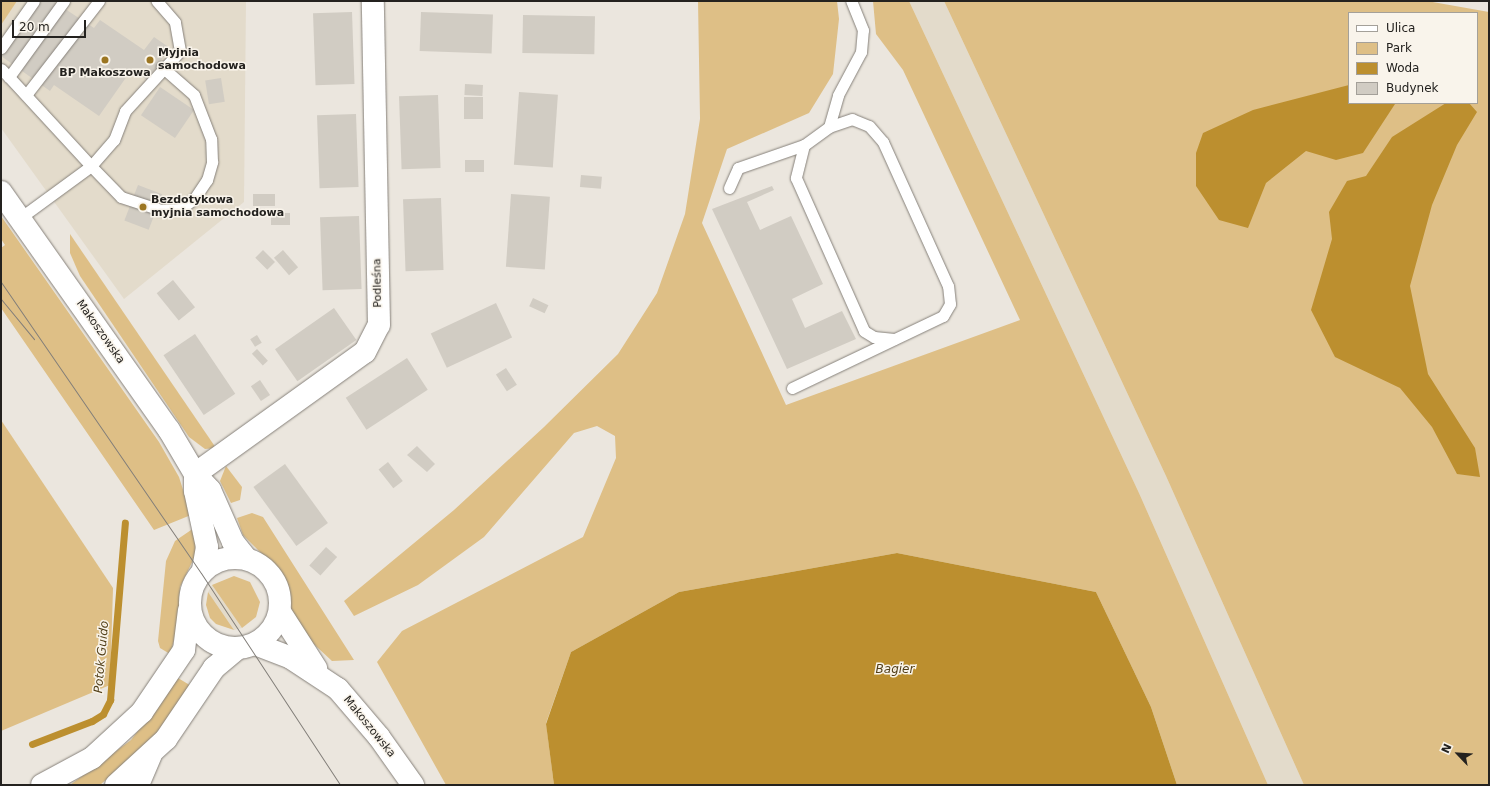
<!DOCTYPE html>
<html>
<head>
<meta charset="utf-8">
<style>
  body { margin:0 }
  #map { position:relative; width:1490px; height:786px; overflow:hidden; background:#ebe6de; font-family:"DejaVu Sans",sans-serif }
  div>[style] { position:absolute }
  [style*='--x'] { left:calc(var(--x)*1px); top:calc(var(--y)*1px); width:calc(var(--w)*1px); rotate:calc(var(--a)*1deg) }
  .built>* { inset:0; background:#e3dbcb }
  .green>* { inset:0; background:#debf86 }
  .water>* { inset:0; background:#bc8f2f }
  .stream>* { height:7px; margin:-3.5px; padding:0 3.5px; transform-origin:3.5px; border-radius:3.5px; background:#bc8f2f }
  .building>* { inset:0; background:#d1ccc3; transform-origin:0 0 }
  .roads { filter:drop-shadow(0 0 1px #86817a) drop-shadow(0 0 1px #86817a) }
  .lane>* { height:11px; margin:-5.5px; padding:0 5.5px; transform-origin:5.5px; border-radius:5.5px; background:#fff }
  .street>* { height:22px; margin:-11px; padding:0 11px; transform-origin:11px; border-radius:11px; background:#fff }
  .secondary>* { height:22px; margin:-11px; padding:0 11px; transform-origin:11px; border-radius:11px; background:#fff }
  .secondary>.ring { margin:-11px; padding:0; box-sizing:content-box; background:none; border:22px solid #fff; border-radius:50% }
  .tram>* { height:1px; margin:-0.5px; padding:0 0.5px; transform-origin:0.5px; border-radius:0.5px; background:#827e79 }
  .dots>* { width:11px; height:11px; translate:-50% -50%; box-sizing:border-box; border:2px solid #f9f4eb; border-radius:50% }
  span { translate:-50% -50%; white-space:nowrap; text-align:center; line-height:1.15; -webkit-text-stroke:3px #f9f4eb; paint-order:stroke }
  .poi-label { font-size:11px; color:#24221f; font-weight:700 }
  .left { translate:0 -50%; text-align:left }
  .street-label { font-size:11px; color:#24221f }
  .water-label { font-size:12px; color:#523f18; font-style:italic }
  .frame { position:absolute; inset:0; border:2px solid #24221f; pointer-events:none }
  .legend { position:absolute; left:1348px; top:12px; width:130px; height:92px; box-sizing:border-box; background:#f9f4eb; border:1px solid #a4a099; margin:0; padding:5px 7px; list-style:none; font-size:12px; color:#24221f }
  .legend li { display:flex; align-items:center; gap:8px; height:20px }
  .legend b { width:20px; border:1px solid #a4a099 }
  .north { position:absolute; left:1438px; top:734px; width:40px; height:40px; -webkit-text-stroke:3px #f9f4eb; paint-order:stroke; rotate:295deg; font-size:11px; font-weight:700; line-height:16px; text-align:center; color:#24221f }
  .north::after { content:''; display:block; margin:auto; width:14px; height:18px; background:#24221f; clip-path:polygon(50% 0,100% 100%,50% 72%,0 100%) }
  .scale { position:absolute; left:12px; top:20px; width:74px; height:18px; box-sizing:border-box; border:2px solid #24221f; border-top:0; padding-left:5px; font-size:12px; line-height:14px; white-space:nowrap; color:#24221f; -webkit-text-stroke:3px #f9f4eb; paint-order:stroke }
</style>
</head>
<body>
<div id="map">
  <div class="built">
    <div style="clip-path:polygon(1px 1px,246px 1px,244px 202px,124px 299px,1px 128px)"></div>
    <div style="clip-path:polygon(909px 1px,944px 1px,1166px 476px,1304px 785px,1268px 785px,1139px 493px)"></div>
    <div style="clip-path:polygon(212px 585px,242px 628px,234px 630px,208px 592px)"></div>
  </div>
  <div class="green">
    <div style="clip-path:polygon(1px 1px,17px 1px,1px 25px)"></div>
    <div style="clip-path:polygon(698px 1px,837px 1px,839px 19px,833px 74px,809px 113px,727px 149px,702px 223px,786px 405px,1020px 320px,903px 70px,876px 34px,873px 1px,909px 1px,1139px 493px,1268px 785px,1177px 785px,1151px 707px,1096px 592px,897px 553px,679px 592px,571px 652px,546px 723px,554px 785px,446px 785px,377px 662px,402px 631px,583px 537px,616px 458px,615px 436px,597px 426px,574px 433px,484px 537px,418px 585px,354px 616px,344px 601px,454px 510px,544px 427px,618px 354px,657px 293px,685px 214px,700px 119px)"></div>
    <div style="clip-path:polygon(evenodd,944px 1px,1427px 1px,1489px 12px,1489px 785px,1304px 785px,1166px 476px,944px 1px,1349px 13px,1477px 13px,1477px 103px,1349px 103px,1349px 13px)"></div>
    <div style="clip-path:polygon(1px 216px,159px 442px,179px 477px,191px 515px,154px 530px,1px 308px,1px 248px,5px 245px,1px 239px)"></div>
    <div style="clip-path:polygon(70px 234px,216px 448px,205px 449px,189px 437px,80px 276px,70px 253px)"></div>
    <div style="clip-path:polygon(1px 420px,113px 588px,110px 685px,1px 731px)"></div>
    <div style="clip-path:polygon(226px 466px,242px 487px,240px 500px,231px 503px,220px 481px)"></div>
    <div style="clip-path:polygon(252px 513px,263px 517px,354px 660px,332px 661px,304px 635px,291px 613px,279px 571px,243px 535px,237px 518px)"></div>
    <div style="clip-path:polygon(194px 528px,196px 554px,180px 587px,179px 623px,170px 654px,160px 648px,158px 641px,166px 561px,175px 541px)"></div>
    <div style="clip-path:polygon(234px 576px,250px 582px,260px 602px,256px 617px,242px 628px,212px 585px)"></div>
    <div style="clip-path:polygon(208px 592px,234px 630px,216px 624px,210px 618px,206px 605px)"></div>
    <div style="clip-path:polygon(178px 678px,193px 687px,157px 735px,100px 785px,70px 785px,131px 740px)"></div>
  </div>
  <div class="water">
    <div style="clip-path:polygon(1349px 85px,1349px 103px,1395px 104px,1363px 153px,1336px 160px,1306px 151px,1266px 183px,1248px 228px,1219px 220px,1196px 186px,1196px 153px,1203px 133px,1253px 110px)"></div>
    <div style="clip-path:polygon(1446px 103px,1469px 103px,1477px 112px,1457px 145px,1432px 205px,1410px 286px,1428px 374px,1475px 448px,1480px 477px,1457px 474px,1432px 427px,1400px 388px,1335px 357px,1311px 310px,1332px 239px,1329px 212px,1347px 181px,1366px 176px,1392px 137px)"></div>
    <div style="clip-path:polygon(897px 553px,1096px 592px,1151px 707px,1177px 785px,554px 785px,546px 724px,571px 652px,679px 592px)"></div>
  </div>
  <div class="stream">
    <div style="--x:32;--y:744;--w:64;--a:-21"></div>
    <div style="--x:92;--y:721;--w:13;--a:-32"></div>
    <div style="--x:103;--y:714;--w:16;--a:-63"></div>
    <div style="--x:110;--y:700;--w:178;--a:-85.2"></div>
  </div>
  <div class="building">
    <div style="clip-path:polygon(29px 1px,53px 1px,94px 28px,100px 20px,144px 50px,154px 37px,170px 48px,147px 80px,132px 69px,99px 116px,54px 85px,50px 91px,1px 56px,1px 43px)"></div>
    <div style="left:352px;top:12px;width:72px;height:39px;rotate:88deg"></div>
    <div style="left:421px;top:12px;width:72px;height:39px;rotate:2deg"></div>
    <div style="left:523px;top:15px;width:72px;height:38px;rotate:1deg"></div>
    <div style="left:221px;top:78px;width:24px;height:16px;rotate:81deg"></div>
    <div style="left:465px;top:84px;width:18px;height:11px;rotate:3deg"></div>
    <div style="left:160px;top:87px;width:41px;height:34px;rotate:34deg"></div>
    <div style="left:519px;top:92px;width:39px;height:73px;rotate:4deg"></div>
    <div style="left:438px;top:95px;width:73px;height:39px;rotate:88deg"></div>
    <div style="left:464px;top:97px;width:19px;height:22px"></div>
    <div style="left:356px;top:114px;width:73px;height:39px;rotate:88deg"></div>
    <div style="left:465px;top:160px;width:19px;height:12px"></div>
    <div style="left:581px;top:175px;width:21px;height:12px;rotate:5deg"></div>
    <div style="left:138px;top:185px;width:26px;height:38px;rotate:21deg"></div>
    <div style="clip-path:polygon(772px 186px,774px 190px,747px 202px,760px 230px,791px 216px,823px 284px,792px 299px,805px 328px,842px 311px,856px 339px,787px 369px,712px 209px)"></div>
    <div style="left:253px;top:194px;width:22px;height:12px"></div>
    <div style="left:511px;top:194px;width:39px;height:73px;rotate:4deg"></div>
    <div style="left:441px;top:198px;width:72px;height:38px;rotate:88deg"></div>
    <div style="left:271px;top:213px;width:19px;height:12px"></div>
    <div style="left:359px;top:216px;width:73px;height:39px;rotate:88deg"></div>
    <div style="left:263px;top:250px;width:17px;height:11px;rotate:45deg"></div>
    <div style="left:283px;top:250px;width:23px;height:12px;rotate:49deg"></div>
    <div style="left:173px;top:280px;width:35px;height:21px;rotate:51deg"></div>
    <div style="left:533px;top:298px;width:17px;height:9px;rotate:25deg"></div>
    <div style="left:496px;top:303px;width:38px;height:72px;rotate:65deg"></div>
    <div style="left:334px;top:308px;width:39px;height:72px;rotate:55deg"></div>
    <div style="left:195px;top:334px;width:72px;height:38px;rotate:56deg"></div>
    <div style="left:257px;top:335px;width:9px;height:8px;rotate:58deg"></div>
    <div style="left:257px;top:349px;width:16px;height:7px;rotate:47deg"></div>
    <div style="left:407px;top:358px;width:38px;height:73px;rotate:57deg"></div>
    <div style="left:506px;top:368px;width:20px;height:12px;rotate:57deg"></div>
    <div style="left:260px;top:380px;width:18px;height:11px;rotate:56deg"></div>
    <div style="clip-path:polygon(417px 446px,435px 464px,427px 472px,407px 455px)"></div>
    <div style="left:388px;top:462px;width:24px;height:12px;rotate:52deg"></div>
    <div style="left:285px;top:464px;width:73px;height:39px;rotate:54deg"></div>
    <div style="left:326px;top:547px;width:15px;height:25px;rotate:42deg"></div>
  </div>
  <div class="roads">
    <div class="lane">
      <div style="--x:64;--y:1;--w:94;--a:125.9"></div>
      <div style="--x:9;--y:77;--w:121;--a:47.3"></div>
      <div style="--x:91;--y:166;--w:35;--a:-49"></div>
      <div style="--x:114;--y:140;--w:31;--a:-69"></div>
      <div style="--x:125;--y:111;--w:81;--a:-47.5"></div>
      <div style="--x:180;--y:51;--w:29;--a:-100"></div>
      <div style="--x:175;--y:22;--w:28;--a:-131"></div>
      <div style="--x:1;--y:48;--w:57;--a:-54.9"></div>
      <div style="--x:1;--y:69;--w:11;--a:45"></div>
      <div style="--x:26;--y:95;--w:119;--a:-52.2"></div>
      <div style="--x:829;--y:127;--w:33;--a:-74"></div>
      <div style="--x:838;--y:95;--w:49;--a:-61.9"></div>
      <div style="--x:861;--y:52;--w:22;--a:-85"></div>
      <div style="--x:863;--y:30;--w:31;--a:-112"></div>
      <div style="--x:729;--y:188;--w:22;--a:-66"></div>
      <div style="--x:738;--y:168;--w:70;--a:-19.2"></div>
      <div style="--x:20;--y:218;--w:88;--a:-36.2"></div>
      <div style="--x:91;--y:166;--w:43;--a:45.9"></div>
      <div style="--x:121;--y:197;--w:42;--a:18"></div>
      <div style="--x:161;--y:210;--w:19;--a:-3"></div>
      <div style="--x:180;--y:209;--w:17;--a:-36"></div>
      <div style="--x:194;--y:199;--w:23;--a:-56"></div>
      <div style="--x:207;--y:180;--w:19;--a:-74"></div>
      <div style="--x:212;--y:162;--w:23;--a:-92"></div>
      <div style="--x:211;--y:139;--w:47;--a:-111.1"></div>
      <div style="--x:194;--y:95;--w:43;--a:-138.8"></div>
      <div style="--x:792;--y:388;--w:167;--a:-25.5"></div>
      <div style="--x:943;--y:316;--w:14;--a:-60"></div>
      <div style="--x:950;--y:304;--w:18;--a:-96"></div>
      <div style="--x:948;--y:286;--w:158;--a:-114.3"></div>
      <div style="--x:883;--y:142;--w:21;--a:-131"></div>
      <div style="--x:869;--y:126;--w:18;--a:-158"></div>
      <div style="--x:852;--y:119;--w:24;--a:161"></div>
      <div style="--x:829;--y:127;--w:31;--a:144"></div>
      <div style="--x:804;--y:145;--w:34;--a:104"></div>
      <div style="--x:796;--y:178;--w:167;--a:66"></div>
      <div style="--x:864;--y:331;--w:12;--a:31"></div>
      <div style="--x:874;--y:337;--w:20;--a:6"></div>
    </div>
    <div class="street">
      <div style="--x:195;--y:474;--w:209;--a:-35.7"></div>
      <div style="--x:365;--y:352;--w:30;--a:-63"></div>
      <div style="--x:379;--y:325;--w:324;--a:-91.1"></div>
      <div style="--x:138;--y:785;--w:33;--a:-67"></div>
    </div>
    <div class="secondary">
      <div style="--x:1;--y:192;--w:291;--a:54.8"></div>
      <div style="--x:169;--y:430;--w:51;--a:59.4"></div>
      <div style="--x:195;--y:474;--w:22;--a:47"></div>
      <div style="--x:210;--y:490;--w:57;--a:66.1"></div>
      <div style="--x:233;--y:542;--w:21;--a:51"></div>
      <div style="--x:195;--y:474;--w:17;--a:90"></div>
      <div style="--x:195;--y:491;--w:57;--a:77.9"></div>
      <div style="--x:207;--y:547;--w:23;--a:100"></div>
      <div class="ring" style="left:190px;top:558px;width:68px;height:68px"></div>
      <div style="--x:280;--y:612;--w:67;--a:57.3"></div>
      <div style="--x:255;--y:644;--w:39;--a:21"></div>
      <div style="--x:291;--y:658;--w:56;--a:33.4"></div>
      <div style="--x:338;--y:689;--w:63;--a:49.5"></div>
      <div style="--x:379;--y:737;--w:59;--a:54.7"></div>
      <div style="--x:42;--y:785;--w:57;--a:-28.4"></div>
      <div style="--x:92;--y:758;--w:68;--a:-42.6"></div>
      <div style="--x:142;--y:712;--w:75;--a:-55.9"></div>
      <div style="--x:184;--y:650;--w:40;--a:-82.9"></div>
      <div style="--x:116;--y:785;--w:68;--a:-42.6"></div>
      <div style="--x:166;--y:739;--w:86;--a:-55.9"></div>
      <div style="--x:214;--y:668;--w:30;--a:-40"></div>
    </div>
  </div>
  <div class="tram">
    <div style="--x:1;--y:282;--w:353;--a:55.5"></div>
    <div style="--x:201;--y:573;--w:254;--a:56.7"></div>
    <div style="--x:1;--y:299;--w:52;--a:50.5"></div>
  </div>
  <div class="dots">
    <div style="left:105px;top:60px;background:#9c7622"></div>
    <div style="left:150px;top:60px;background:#9c7622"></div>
    <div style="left:143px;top:207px;background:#9c7622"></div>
  </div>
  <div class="poi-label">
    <span class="left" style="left:158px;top:60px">Myjnia<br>samochodowa</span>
    <span style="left:105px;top:73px">BP Makoszowa</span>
    <span class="left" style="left:151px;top:207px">Bezdotykowa<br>myjnia samochodowa</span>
  </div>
  <div class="street-label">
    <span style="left:378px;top:283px;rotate:-91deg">Podleśna</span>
    <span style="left:100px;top:332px;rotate:55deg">Makoszowska</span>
    <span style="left:369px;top:727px;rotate:51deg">Makoszowska</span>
  </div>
  <div class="water-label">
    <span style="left:102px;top:657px;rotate:-85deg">Potok Guido</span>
    <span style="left:895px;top:670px">Bagier</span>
  </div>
  <div class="frame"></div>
  <ul class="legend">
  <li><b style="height:5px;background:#fff"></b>Ulica</li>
  <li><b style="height:11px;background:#debf86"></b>Park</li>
  <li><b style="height:11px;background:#bc8f2f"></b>Woda</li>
  <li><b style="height:11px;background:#d1ccc3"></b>Budynek</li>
  </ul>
  <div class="north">N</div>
  <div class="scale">20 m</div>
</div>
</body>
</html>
